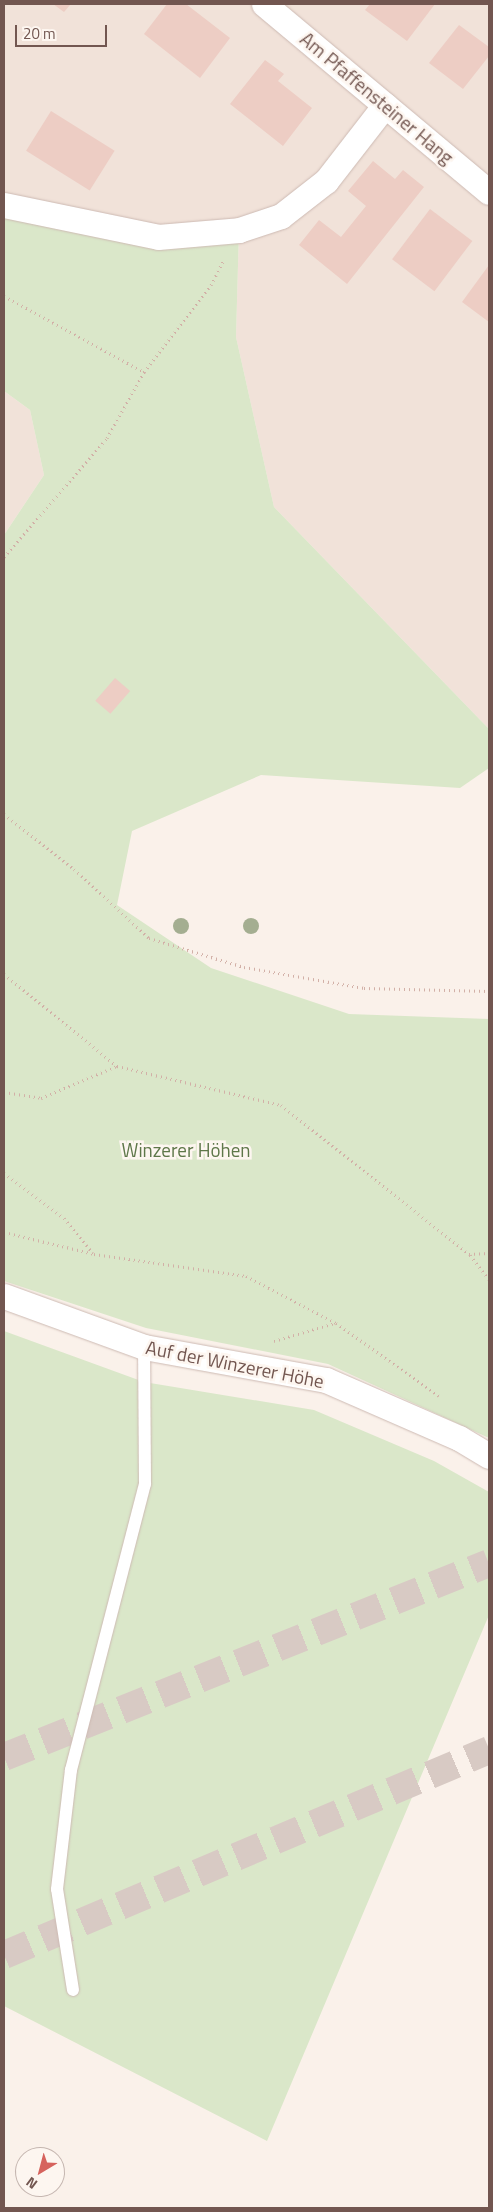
<!DOCTYPE html>
<html>
<head>
<meta charset="utf-8">
<style>
  body { margin:0 }
  #map { position:relative; width:493px; height:2212px; overflow:hidden; background:#faf1ea; font-family:"Titillium Web",sans-serif }
  div>[style] { position:absolute }
  [style*='--x'] { left:calc(var(--x)*1px); top:calc(var(--y)*1px); width:calc(var(--w)*1px); rotate:calc(var(--a)*1deg) }
  .residential>* { inset:0; background:#f1e2d9 }
  .green>* { inset:0; background:#dae7c9 }
  .building>* { inset:0; background:#edcdc4; transform-origin:0 0 }
  .motorway-tunnel>* { height:28px; margin-top:-14px; transform-origin:0; background:repeating-linear-gradient(90deg,#d8cac4 0 28px,transparent 0 42px) }
  .path>* { height:3px; margin-top:-1.5px; transform-origin:0; background:repeating-linear-gradient(90deg,#d2b0a7 0 1px,transparent 0 5px) }
  .roads { filter:drop-shadow(0 0 1px #cdbab3) drop-shadow(0 0 1px #cdbab3) }
  .service>* { height:12px; margin:-6px; padding:0 6px; transform-origin:6px; border-radius:6px; background:#fff }
  .minor>* { height:25px; margin:-12.5px; padding:0 12.5px; transform-origin:12.5px; border-radius:12.5px; background:#fff }
  .trees>* { width:16px; height:16px; margin:-8px; border-radius:50%; background:#a4ae91 }
  span { translate:-50% -50%; white-space:nowrap; text-align:center; line-height:1.15; -webkit-text-stroke:5px #fdf6f0; paint-order:stroke }
  .street-label { font-size:19px; color:#725650 }
  .park-label { font-size:19px; color:#5e7749 }
  .frame { position:absolute; inset:0; border:5px solid #725650; pointer-events:none }
  .north { position:absolute; left:15px; top:2147px; width:50px; height:50px; box-sizing:border-box; background:#fdf6f0; border:1px solid #c5b6b0; border-radius:50%; rotate:217deg; font-size:14px; font-weight:700; line-height:20px; text-align:center; color:#725650 }
  .north::after { content:''; display:block; margin:auto; width:18px; height:22px; background:#d6635d; clip-path:polygon(50% 0,100% 100%,50% 72%,0 100%) }
  .scale { position:absolute; left:15px; top:25px; width:92px; height:22px; box-sizing:border-box; border:2px solid #725650; border-top:0; padding-left:6px; font-size:15px; line-height:18px; white-space:nowrap; color:#725650; -webkit-text-stroke:4px #fdf6f0; paint-order:stroke }
</style>
</head>
<body>
<div id="map">
  <div class="residential">
    <div style="clip-path:polygon(4px 4px,489px 4px,489px 729px,274px 507px,236px 337px,239px 230px,158px 237px,4px 205px)"></div>
    <div style="clip-path:polygon(4px 391px,30px 410px,44px 475px,4px 535px)"></div>
  </div>
  <div class="green">
    <div style="clip-path:polygon(4px 205px,158px 237px,239px 230px,236px 337px,274px 507px,489px 729px,489px 768px,460px 788px,261px 775px,132px 831px,117px 905px,211px 968px,349px 1014px,489px 1019px,489px 1438px,328px 1364px,146px 1328px,4px 1281px,4px 535px,44px 475px,30px 410px,4px 391px)"></div>
    <div style="clip-path:polygon(4px 1331px,144px 1382px,314px 1410px,434px 1461px,489px 1492px,489px 1615px,267px 2141px,4px 2006px)"></div>
  </div>
  <div class="building">
    <div style="clip-path:polygon(53px 4px,71px 4px,64px 12px)"></div>
    <div style="clip-path:polygon(167px 4px,186px 4px,230px 38px,200px 78px,144px 34px)"></div>
    <div style="clip-path:polygon(370px 4px,435px 4px,407px 41px,365px 10px)"></div>
    <div style="clip-path:polygon(459px 25px,489px 47px,489px 56px,463px 89px,429px 63px)"></div>
    <div style="clip-path:polygon(265px 60px,284px 74px,278px 81px,312px 108px,283px 146px,230px 104px)"></div>
    <div style="left:51px;top:111px;width:75px;height:47px;rotate:32deg"></div>
    <div style="clip-path:polygon(373px 161px,395px 179px,403px 170px,424px 187px,347px 284px,299px 245px,319px 220px,341px 237px,366px 206px,348px 191px)"></div>
    <div style="left:430px;top:209px;width:53px;height:63px;rotate:37deg"></div>
    <div style="clip-path:polygon(489px 265px,489px 322px,462px 302px)"></div>
    <div style="left:115px;top:678px;width:20px;height:30px;rotate:41deg"></div>
  </div>
  <div class="motorway-tunnel">
    <div style="--x:4;--y:1757;--w:522;--a:-21.8"></div>
    <div style="--x:4;--y:1955;--w:527;--a:-22.91"></div>
  </div>
  <div class="path">
    <div style="--x:4;--y:296;--w:159;--a:28.5"></div>
    <div style="--x:4;--y:557;--w:157;--a:-49.1"></div>
    <div style="--x:107;--y:438;--w:76;--a:-60.7"></div>
    <div style="--x:144;--y:372;--w:110;--a:-52.4"></div>
    <div style="--x:211;--y:285;--w:28;--a:-63"></div>
    <div style="--x:4;--y:814;--w:89;--a:38.2"></div>
    <div style="--x:74;--y:869;--w:102;--a:42.6"></div>
    <div style="--x:149;--y:938;--w:99;--a:17"></div>
    <div style="--x:244;--y:967;--w:122;--a:9.9"></div>
    <div style="--x:364;--y:988;--w:125;--a:1.4"></div>
    <div style="--x:4;--y:974;--w:146;--a:39.2"></div>
    <div style="--x:4;--y:1092;--w:37;--a:9"></div>
    <div style="--x:41;--y:1098;--w:82;--a:-22.8"></div>
    <div style="--x:117;--y:1066;--w:169;--a:13.4"></div>
    <div style="--x:281;--y:1105;--w:240;--a:38.4"></div>
    <div style="--x:469;--y:1254;--w:20;--a:-3"></div>
    <div style="--x:4;--y:1173;--w:75;--a:36.9"></div>
    <div style="--x:64;--y:1218;--w:45;--a:50.4"></div>
    <div style="--x:4;--y:1232;--w:93;--a:13.7"></div>
    <div style="--x:94;--y:1254;--w:154;--a:8.2"></div>
    <div style="--x:246;--y:1276;--w:102;--a:27.6"></div>
    <div style="--x:336;--y:1323;--w:126;--a:35.3"></div>
    <div style="--x:470;--y:1255;--w:31;--a:52"></div>
    <div style="--x:274;--y:1341;--w:64;--a:-16.4"></div>
  </div>
  <div class="roads">
    <div class="service">
      <div style="--x:73;--y:1990;--w:102;--a:-99"></div>
      <div style="--x:57;--y:1889;--w:120;--a:-83.3"></div>
      <div style="--x:71;--y:1770;--w:295;--a:-75.5"></div>
      <div style="--x:145;--y:1484;--w:137;--a:-90.4"></div>
    </div>
    <div class="minor">
      <div style="--x:264;--y:4;--w:293;--a:39.9"></div>
      <div style="--x:4;--y:205;--w:157;--a:11.7"></div>
      <div style="--x:158;--y:237;--w:81;--a:-4.9"></div>
      <div style="--x:239;--y:230;--w:44;--a:-18.4"></div>
      <div style="--x:281;--y:216;--w:57;--a:-37.9"></div>
      <div style="--x:326;--y:181;--w:96;--a:-52.2"></div>
      <div style="--x:4;--y:1296;--w:149;--a:20"></div>
      <div style="--x:144;--y:1347;--w:185;--a:10.3"></div>
      <div style="--x:326;--y:1380;--w:145;--a:23.6"></div>
      <div style="--x:459;--y:1438;--w:35;--a:31"></div>
    </div>
  </div>
  <div class="trees">
    <div style="left:181px;top:926px"></div>
    <div style="left:251px;top:926px"></div>
  </div>
  <div class="street-label">
    <span style="left:377px;top:98px;rotate:40deg">Am Pfaffensteiner Hang</span>
    <span style="left:235px;top:1364px;rotate:11deg">Auf der Winzerer Höhe</span>
  </div>
  <div class="park-label">
    <span style="left:186px;top:1150px">Winzerer Höhen</span>
  </div>
  <div class="frame"></div>
  <div class="north">N</div>
  <div class="scale">20 m</div>
</div>
</body>
</html>
